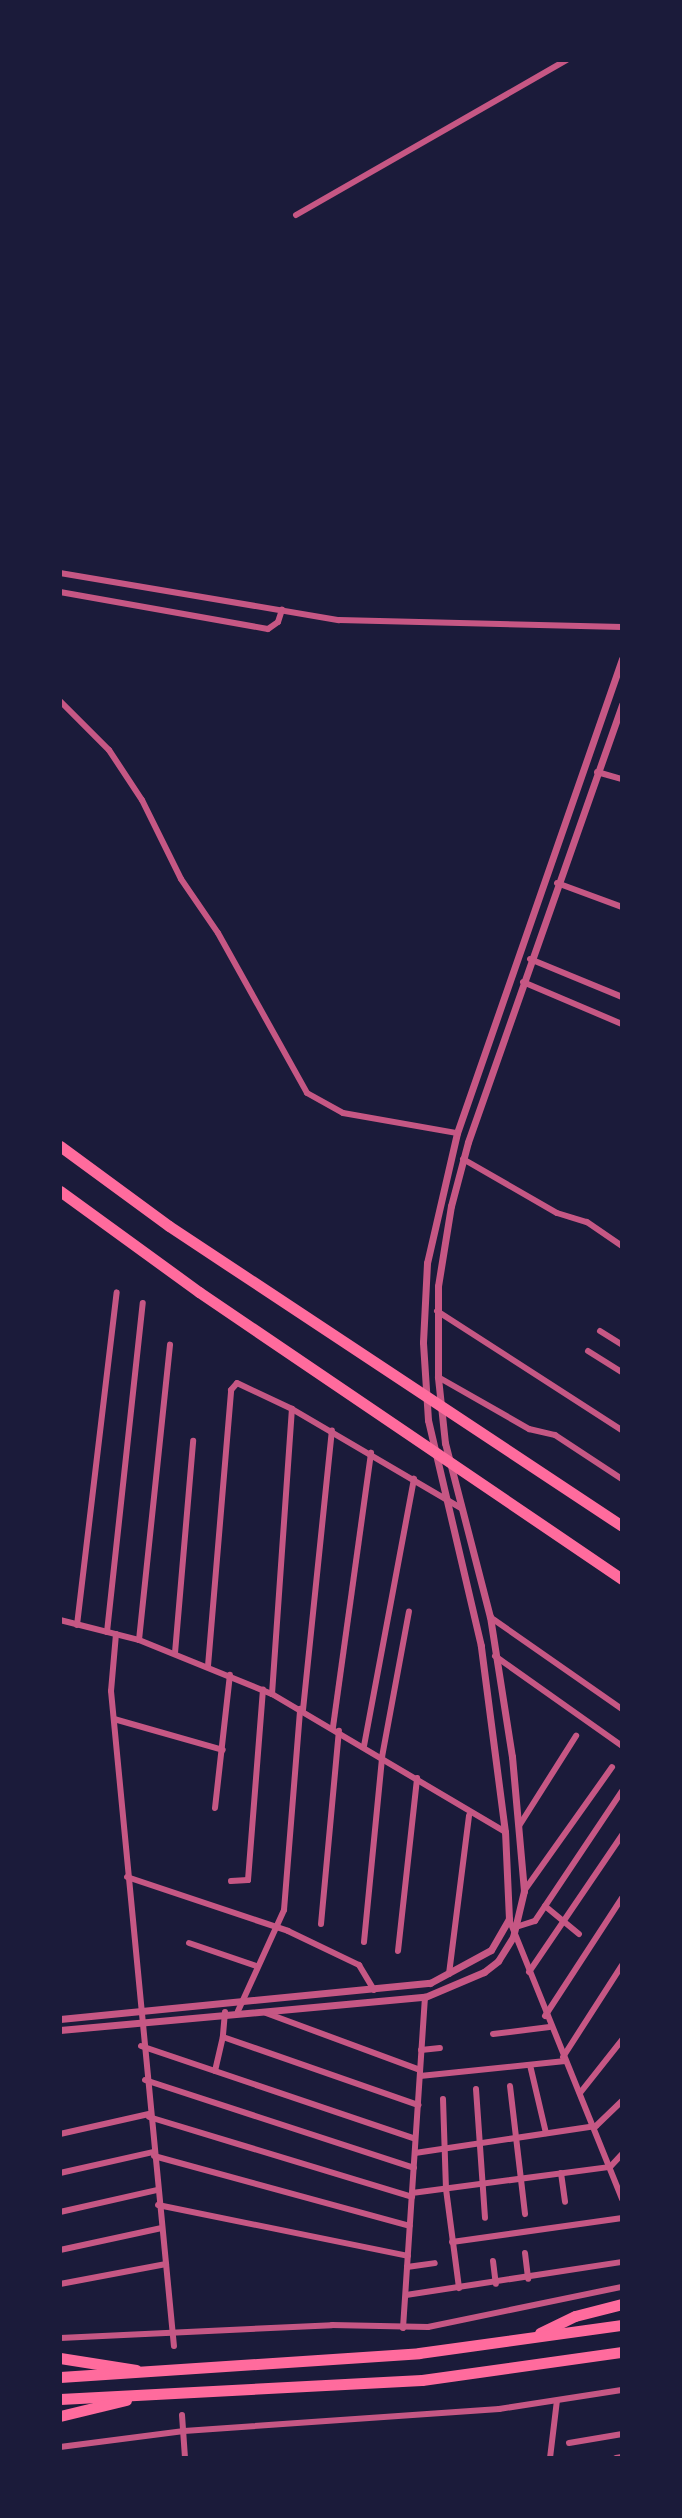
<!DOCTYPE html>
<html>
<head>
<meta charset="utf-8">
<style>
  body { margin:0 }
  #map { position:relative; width:682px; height:2518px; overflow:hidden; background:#1b1b3a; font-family:Commissioner,sans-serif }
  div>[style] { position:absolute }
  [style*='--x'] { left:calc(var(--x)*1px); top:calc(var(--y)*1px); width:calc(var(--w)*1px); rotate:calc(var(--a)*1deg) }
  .minor>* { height:6px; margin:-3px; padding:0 3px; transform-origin:3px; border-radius:3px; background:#c65784 }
  .tertiary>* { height:7px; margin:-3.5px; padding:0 3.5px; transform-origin:3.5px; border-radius:3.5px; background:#c65784 }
  .motorway>* { height:11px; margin:-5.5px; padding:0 5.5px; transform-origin:5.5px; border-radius:5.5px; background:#ff6b9d }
  span { translate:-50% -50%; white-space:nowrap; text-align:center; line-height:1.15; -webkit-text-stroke:8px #1b1b3a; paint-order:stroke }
  .frame { position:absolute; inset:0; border:62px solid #1b1b3a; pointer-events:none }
</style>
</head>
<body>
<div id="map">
  <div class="minor">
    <div style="--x:296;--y:215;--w:312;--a:-29.8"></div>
    <div style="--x:60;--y:573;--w:283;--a:9.6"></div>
    <div style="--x:339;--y:620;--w:283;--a:1.4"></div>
    <div style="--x:60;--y:592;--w:211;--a:10.1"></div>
    <div style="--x:268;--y:629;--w:12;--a:-35"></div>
    <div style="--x:278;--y:622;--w:13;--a:-72"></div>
    <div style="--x:60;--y:701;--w:69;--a:45"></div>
    <div style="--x:109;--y:750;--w:60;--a:56.6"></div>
    <div style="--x:142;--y:800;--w:88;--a:63.7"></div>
    <div style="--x:181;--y:879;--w:65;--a:55.6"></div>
    <div style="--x:218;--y:933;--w:183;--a:60.9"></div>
    <div style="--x:307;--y:1093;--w:41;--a:29.1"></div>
    <div style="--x:343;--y:1113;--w:116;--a:10"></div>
    <div style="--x:597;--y:772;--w:26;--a:16"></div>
    <div style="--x:557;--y:883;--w:69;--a:20.3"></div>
    <div style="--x:530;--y:959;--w:100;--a:22.4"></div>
    <div style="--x:523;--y:982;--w:108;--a:23"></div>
    <div style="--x:463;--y:1159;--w:108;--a:29.9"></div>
    <div style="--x:557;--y:1213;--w:31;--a:17"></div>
    <div style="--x:587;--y:1222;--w:42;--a:34.4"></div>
    <div style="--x:437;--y:1311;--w:220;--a:32.8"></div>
    <div style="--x:600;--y:1331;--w:26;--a:32"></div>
    <div style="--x:588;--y:1351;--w:40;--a:32"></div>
    <div style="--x:438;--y:1377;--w:105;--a:29.7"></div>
    <div style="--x:529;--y:1429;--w:27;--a:13"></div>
    <div style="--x:555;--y:1435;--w:80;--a:33.3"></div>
    <div style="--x:490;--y:1617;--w:161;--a:34.9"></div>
    <div style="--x:60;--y:1620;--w:81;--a:14.2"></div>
    <div style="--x:139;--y:1640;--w:144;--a:22.1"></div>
    <div style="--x:272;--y:1694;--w:271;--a:30.6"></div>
    <div style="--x:77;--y:1625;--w:335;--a:-83.2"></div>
    <div style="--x:107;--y:1632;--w:331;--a:-83.8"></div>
    <div style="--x:116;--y:1634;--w:57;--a:95"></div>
    <div style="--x:111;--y:1691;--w:658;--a:84.51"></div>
    <div style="--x:139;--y:1640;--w:297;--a:-84"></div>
    <div style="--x:175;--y:1653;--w:213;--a:-85.1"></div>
    <div style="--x:495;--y:1656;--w:156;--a:35.3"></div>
    <div style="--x:208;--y:1666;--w:277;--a:-85.2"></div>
    <div style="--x:231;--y:1390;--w:9;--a:-49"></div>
    <div style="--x:237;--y:1383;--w:61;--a:25.3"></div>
    <div style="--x:292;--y:1409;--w:196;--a:30.4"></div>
    <div style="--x:272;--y:1694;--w:286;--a:-86"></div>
    <div style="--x:303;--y:1710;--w:281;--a:-84.1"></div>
    <div style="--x:114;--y:1719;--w:113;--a:15.9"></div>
    <div style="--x:333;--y:1727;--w:277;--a:-82.1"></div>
    <div style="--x:364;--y:1746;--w:272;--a:-79.4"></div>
    <div style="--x:215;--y:1808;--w:134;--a:-83.6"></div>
    <div style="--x:519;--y:1826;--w:107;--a:-57.7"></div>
    <div style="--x:127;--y:1877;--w:170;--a:18.5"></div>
    <div style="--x:288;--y:1931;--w:79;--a:25.6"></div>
    <div style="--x:359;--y:1965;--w:29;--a:59"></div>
    <div style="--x:231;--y:1881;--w:17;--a:-3"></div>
    <div style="--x:248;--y:1880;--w:191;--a:-85.5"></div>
    <div style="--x:524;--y:1891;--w:152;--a:-54.6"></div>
    <div style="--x:545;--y:1906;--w:44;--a:39.5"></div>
    <div style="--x:509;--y:1919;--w:302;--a:68"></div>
    <div style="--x:321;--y:1924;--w:194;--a:-84.7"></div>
    <div style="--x:516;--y:1927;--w:20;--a:-18"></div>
    <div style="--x:535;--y:1921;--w:156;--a:-56.2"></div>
    <div style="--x:364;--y:1942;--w:186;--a:-84.4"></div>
    <div style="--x:382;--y:1757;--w:148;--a:-79.5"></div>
    <div style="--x:189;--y:1943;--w:71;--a:18.9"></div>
    <div style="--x:398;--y:1951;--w:174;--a:-83.7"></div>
    <div style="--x:529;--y:1972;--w:166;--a:-55.8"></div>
    <div style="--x:449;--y:1974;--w:160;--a:-82.8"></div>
    <div style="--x:238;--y:2011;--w:111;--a:-65.5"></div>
    <div style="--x:284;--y:1910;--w:202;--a:-85.4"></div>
    <div style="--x:225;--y:2012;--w:25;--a:95"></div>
    <div style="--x:223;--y:2037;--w:207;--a:19.2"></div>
    <div style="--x:266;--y:2013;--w:164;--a:20.3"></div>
    <div style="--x:545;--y:2016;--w:141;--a:-56.9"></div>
    <div style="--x:493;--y:2034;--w:57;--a:-7"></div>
    <div style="--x:141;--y:2046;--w:289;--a:18.7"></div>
    <div style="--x:421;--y:2050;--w:19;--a:-6"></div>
    <div style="--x:563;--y:2057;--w:109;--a:-57.3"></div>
    <div style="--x:530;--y:2065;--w:70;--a:76.8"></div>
    <div style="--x:215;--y:2071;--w:35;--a:-77"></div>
    <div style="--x:420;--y:2076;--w:146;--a:-5.9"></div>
    <div style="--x:145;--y:2080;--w:283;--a:18.1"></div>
    <div style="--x:510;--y:2086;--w:129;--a:83.3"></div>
    <div style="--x:476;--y:2089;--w:129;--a:86"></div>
    <div style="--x:580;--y:2093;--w:68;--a:-51.6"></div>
    <div style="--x:443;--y:2099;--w:90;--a:88.1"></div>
    <div style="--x:446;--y:2189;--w:100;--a:82.5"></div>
    <div style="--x:149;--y:2117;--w:275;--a:16.9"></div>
    <div style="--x:60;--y:2134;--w:91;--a:-12.7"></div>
    <div style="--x:415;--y:2153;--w:183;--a:-8.5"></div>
    <div style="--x:596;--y:2126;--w:36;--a:-44"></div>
    <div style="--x:154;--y:2156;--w:265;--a:15.3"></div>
    <div style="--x:60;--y:2173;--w:95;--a:-12.7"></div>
    <div style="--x:561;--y:2173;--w:29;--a:82"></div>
    <div style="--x:412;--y:2193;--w:200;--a:-7.5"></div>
    <div style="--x:610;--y:2167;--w:18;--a:-47"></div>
    <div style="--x:158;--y:2205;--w:255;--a:11.5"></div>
    <div style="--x:60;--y:2212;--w:99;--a:-12.8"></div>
    <div style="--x:452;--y:2242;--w:172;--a:-8"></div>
    <div style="--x:60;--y:2250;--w:104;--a:-12.2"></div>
    <div style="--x:525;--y:2253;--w:26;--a:83"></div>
    <div style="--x:493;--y:2261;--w:23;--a:83"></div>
    <div style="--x:407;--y:2267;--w:28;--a:-8"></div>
    <div style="--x:60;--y:2284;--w:108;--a:-10.7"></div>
    <div style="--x:406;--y:2295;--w:219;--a:-8.7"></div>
    <div style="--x:403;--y:2328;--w:332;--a:-86.2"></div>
    <div style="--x:60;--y:2338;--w:272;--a:-2.7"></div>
    <div style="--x:332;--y:2325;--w:96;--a:1.2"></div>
    <div style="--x:428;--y:2327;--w:198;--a:-11.7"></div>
    <div style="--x:182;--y:2415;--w:43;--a:86"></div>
    <div style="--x:569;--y:2443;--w:54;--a:-9.6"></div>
    <div style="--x:60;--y:2447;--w:125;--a:-7.4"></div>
    <div style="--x:184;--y:2431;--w:316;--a:-4"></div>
    <div style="--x:499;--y:2409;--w:124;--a:-8.8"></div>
    <div style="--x:550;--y:2458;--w:58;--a:-83.1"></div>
    <div style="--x:616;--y:2458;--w:6;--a:-9"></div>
  </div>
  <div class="tertiary">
    <div style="--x:60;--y:2019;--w:372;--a:-5.6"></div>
    <div style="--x:430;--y:1983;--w:69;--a:-28.4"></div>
    <div style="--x:491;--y:1950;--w:36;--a:-60"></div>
    <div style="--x:509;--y:1919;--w:87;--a:-92.6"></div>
    <div style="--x:505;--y:1832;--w:188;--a:-97.4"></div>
    <div style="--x:481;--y:1646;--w:232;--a:-103.2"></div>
    <div style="--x:428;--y:1420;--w:78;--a:-93.7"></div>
    <div style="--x:423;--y:1342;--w:79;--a:-87.1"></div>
    <div style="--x:427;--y:1263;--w:133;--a:-77"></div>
    <div style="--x:457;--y:1133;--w:502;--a:-70.81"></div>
    <div style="--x:60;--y:2030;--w:366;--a:-5.2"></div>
    <div style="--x:425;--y:1997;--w:64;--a:-23"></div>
    <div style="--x:484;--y:1972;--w:18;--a:-38"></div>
    <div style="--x:498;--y:1961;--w:28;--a:-58"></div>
    <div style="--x:513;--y:1937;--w:47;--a:-76.6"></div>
    <div style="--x:524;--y:1891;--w:135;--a:-95.1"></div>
    <div style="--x:512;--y:1757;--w:142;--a:-98.9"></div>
    <div style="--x:490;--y:1617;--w:180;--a:-104.5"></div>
    <div style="--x:445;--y:1443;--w:66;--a:-96.1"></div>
    <div style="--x:438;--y:1377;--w:91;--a:-90"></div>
    <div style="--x:438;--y:1286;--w:81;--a:-80.8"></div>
    <div style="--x:451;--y:1206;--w:66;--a:-75.1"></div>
    <div style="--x:468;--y:1142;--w:464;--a:-70.6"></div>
  </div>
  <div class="motorway">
    <div style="--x:60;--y:1146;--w:135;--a:36.3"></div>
    <div style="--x:169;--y:1226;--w:543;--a:33.51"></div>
    <div style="--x:60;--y:1191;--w:172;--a:36"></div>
    <div style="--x:199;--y:1292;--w:511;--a:34.16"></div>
    <div style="--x:540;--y:2333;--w:39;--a:-26"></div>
    <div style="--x:575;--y:2316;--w:49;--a:-14.3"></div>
    <div style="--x:60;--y:2358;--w:77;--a:9"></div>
    <div style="--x:60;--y:2377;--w:360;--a:-3.8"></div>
    <div style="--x:419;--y:2353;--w:205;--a:-7.9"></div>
    <div style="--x:60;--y:2399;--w:362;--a:-3"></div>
    <div style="--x:422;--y:2380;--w:202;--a:-8"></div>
    <div style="--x:60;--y:2416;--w:68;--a:-13.6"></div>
  </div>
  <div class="frame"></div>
</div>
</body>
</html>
